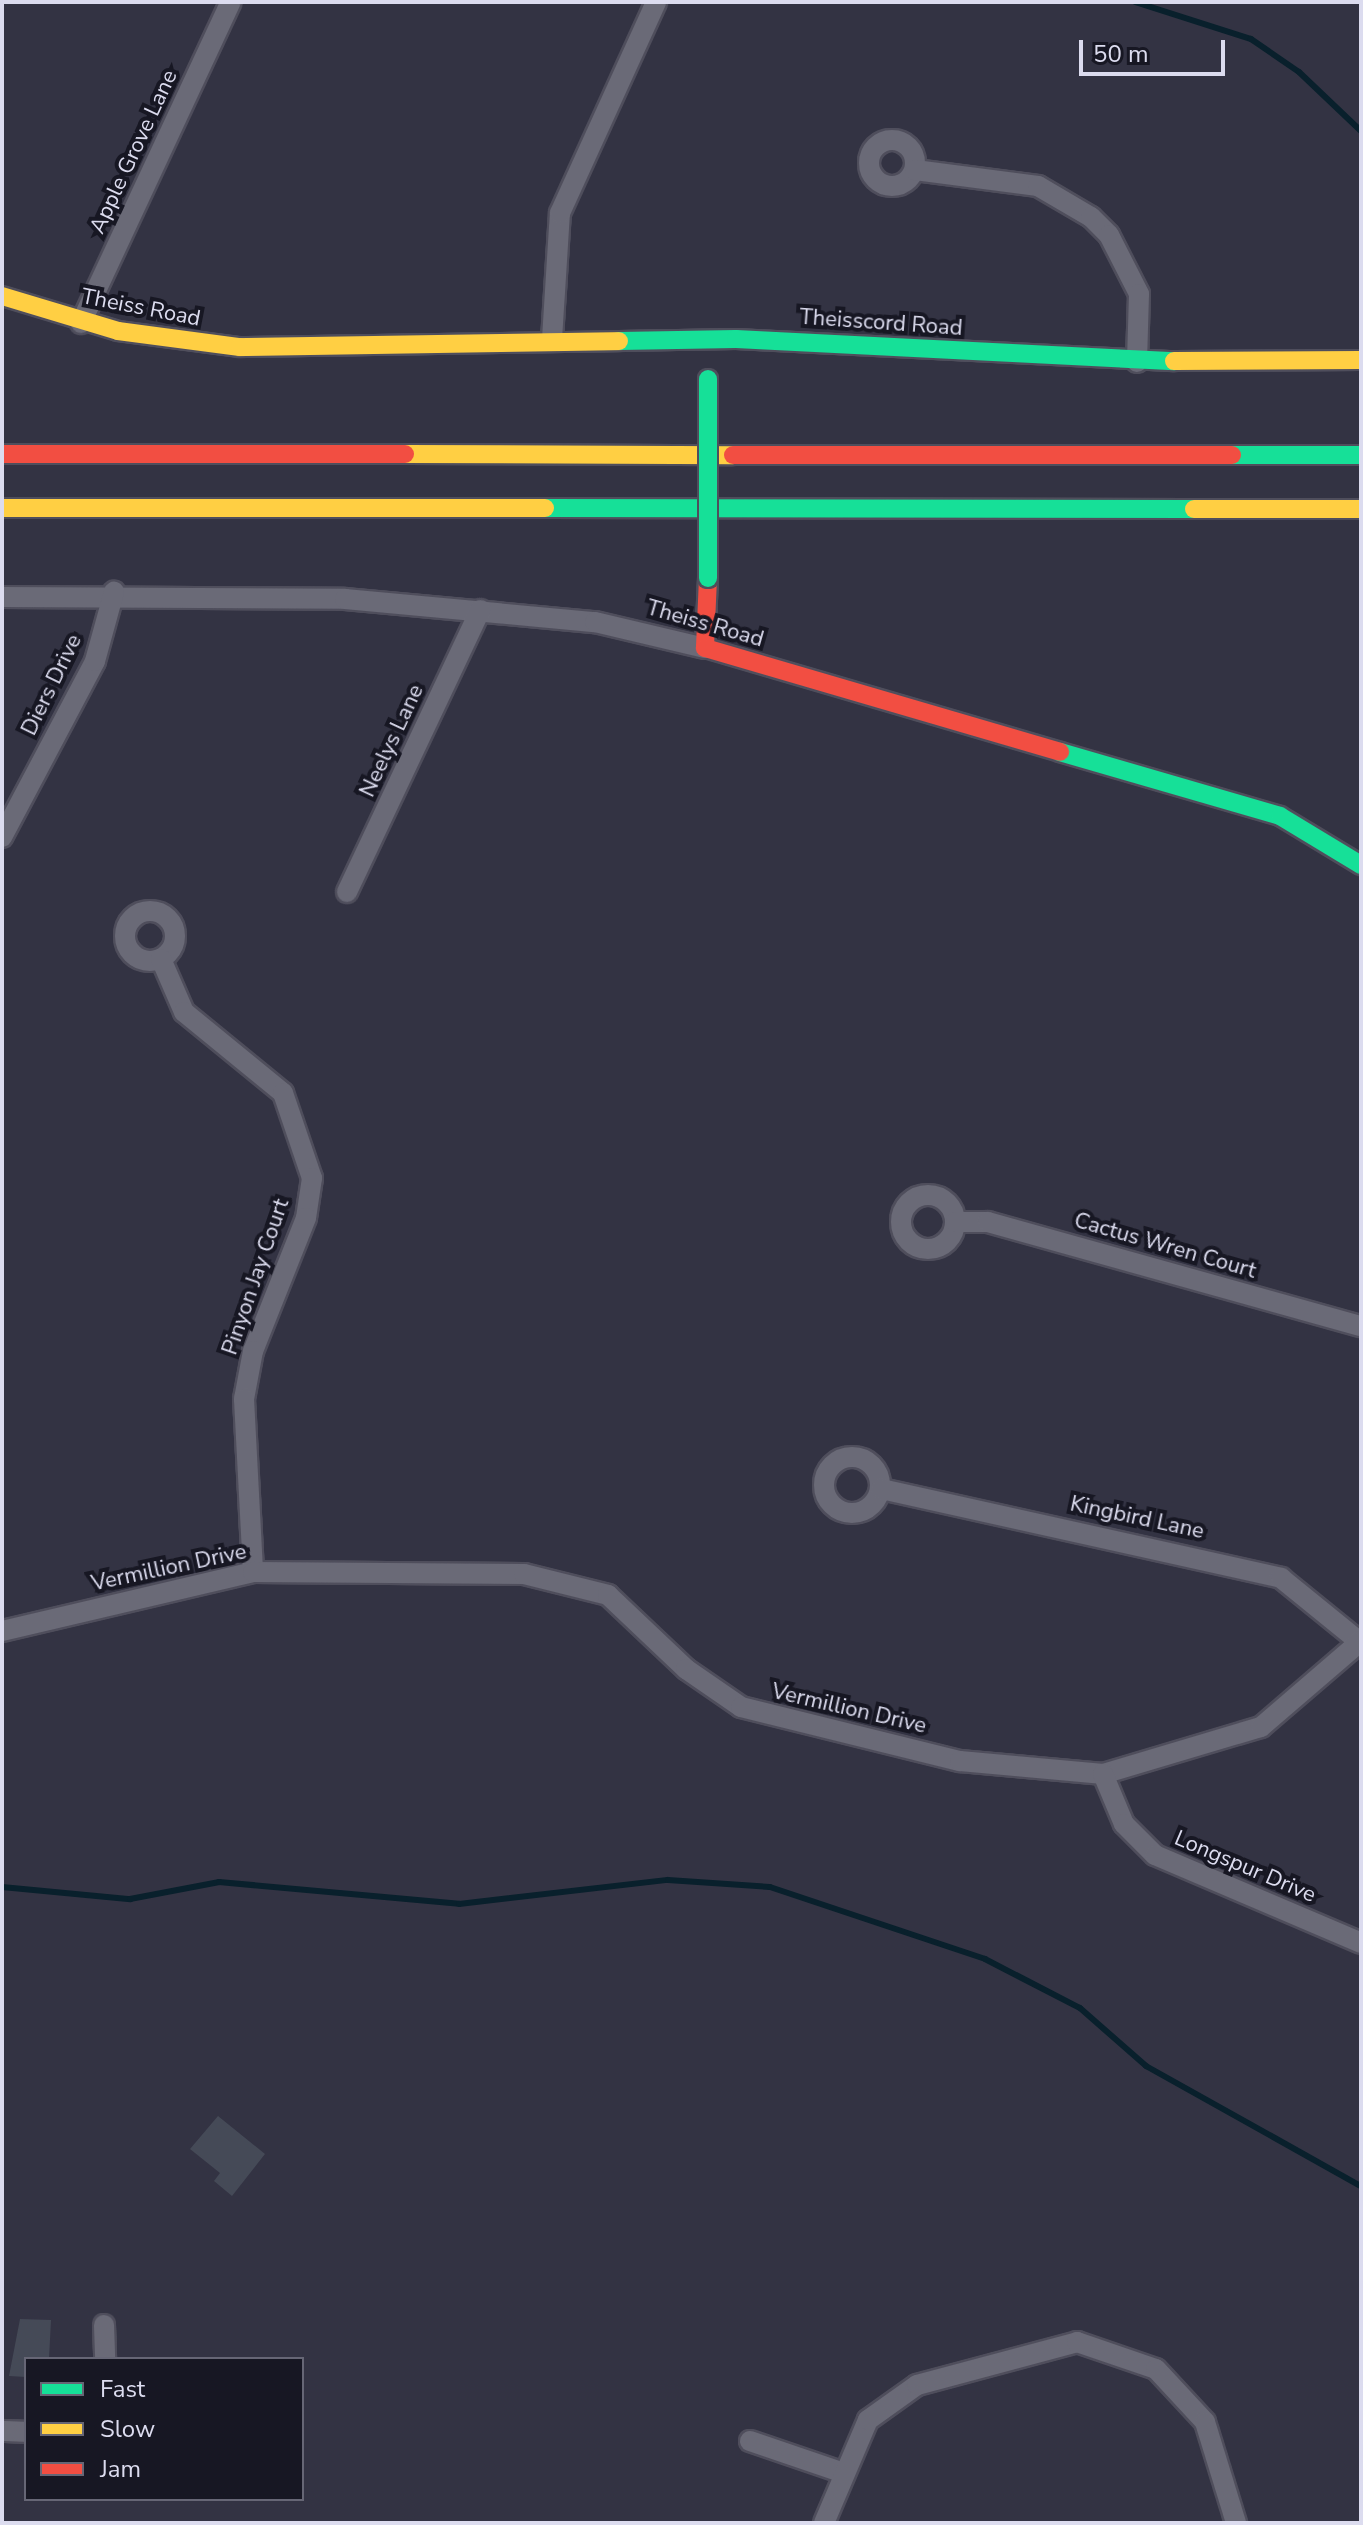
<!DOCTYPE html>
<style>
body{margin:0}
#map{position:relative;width:1363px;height:2525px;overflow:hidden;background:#333343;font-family:"Nunito Sans",sans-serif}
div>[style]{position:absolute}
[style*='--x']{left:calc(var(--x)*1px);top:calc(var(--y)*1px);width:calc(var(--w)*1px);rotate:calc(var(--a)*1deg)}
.stream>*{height:6px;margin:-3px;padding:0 3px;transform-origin:3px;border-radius:3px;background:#09202c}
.building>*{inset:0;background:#454a57}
.roads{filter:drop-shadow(2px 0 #4f4e5c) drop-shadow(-2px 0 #4f4e5c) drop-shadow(0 2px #4f4e5c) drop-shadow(0 -2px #4f4e5c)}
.street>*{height:20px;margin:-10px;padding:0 10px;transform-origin:10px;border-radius:10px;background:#6a6a77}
.street>.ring{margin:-10px;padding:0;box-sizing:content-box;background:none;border:20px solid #6a6a77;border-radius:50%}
.fast>*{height:18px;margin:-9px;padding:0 9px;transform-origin:9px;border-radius:9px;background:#16e098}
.slow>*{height:18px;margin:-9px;padding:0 9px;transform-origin:9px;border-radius:9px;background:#ffcf43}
.jam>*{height:18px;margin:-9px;padding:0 9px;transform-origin:9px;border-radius:9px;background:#f24e42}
.bridges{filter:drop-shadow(2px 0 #4f4e5c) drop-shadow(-2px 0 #4f4e5c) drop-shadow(0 2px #4f4e5c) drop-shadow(0 -2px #4f4e5c)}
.fast-bridge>*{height:18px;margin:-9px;padding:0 9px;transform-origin:9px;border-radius:9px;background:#16e098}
span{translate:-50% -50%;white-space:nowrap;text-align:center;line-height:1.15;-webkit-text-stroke:8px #171723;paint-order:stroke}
.street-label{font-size:22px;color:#dcdcef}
.frame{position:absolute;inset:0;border:4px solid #dcdcef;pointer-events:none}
.legend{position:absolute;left:24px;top:2357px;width:280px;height:144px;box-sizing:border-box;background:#171723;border:2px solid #666675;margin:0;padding:10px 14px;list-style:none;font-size:24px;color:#dcdcef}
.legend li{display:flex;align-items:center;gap:16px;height:40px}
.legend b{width:40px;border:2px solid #666675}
.scale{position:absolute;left:1079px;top:40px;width:146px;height:36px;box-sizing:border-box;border:4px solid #dcdcef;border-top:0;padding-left:10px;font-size:24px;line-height:28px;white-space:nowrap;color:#dcdcef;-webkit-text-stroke:6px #171723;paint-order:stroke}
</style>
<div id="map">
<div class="stream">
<i style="--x:1135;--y:2;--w:122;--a:17.7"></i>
<i style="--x:1251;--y:39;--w:58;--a:34.5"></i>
<i style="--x:1299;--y:72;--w:86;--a:43.6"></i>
<i style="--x:2;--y:1887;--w:129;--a:5.4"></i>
<i style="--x:130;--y:1899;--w:91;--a:-10.8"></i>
<i style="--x:219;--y:1882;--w:241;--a:5.2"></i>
<i style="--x:459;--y:1904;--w:210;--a:-6.6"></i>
<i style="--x:668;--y:1880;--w:102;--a:3.9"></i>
<i style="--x:770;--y:1887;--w:227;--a:18.5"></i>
<i style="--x:985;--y:1959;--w:107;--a:27.3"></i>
<i style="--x:1080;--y:2008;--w:88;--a:41.3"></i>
<i style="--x:1146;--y:2066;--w:246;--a:29.2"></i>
</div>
<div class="building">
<i style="clip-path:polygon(218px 2116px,265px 2154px,232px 2196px,214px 2181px,220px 2173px,190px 2149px)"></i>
<i style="clip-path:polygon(20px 2319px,51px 2320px,49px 2359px,26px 2359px,26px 2377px,9px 2376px)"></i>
</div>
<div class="roads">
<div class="street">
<i class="ring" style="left:869px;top:140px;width:26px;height:26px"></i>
<i style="--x:915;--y:170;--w:124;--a:7.4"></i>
<i style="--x:1038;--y:186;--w:61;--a:30.3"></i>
<i style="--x:1091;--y:217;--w:25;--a:45"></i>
<i style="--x:1109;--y:235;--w:66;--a:63"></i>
<i style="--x:1139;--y:294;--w:68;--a:91.7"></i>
<i style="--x:81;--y:323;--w:354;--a:-65"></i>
<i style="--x:552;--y:339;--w:126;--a:-86.4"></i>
<i style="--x:560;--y:213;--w:232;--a:-65.5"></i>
<i style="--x:2;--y:597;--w:343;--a:0.3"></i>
<i style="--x:345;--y:599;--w:251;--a:5.3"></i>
<i style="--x:595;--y:622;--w:113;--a:13.3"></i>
<i style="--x:2;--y:837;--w:199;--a:-62.1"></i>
<i style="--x:95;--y:661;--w:72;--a:-74.6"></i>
<i style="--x:347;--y:892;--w:312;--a:-64.7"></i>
<i class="ring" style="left:125px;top:911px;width:30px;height:30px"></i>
<i style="--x:161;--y:959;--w:58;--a:66.5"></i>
<i style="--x:184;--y:1012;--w:128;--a:39.3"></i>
<i style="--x:283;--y:1093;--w:90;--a:71.2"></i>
<i style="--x:312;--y:1178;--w:40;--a:98.5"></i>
<i style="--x:306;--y:1218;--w:143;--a:111.7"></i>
<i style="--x:253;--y:1351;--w:49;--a:100.6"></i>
<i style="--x:244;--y:1399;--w:173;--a:87"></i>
<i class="ring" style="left:901px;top:1195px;width:34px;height:34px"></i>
<i style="--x:956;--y:1222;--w:32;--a:0"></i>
<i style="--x:988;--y:1222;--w:387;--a:15.6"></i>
<i class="ring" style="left:824px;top:1457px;width:36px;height:36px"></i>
<i style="--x:881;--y:1489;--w:410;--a:12.5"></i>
<i style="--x:1281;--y:1578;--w:103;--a:39.1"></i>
<i style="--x:2;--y:1631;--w:258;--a:-13.2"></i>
<i style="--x:253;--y:1572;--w:271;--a:0.4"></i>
<i style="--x:524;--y:1574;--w:87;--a:14"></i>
<i style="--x:608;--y:1595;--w:108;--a:43.5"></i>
<i style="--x:686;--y:1669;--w:67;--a:34.6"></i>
<i style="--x:741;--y:1707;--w:226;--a:13.9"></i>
<i style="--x:960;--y:1761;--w:144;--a:5.2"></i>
<i style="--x:1103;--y:1774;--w:165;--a:-16.6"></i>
<i style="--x:1261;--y:1727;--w:132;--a:-40.7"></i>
<i style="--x:1103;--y:1774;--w:54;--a:67.2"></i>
<i style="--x:1124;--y:1824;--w:44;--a:45"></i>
<i style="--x:1155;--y:1855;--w:224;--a:23.1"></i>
<i style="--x:104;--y:2325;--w:34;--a:88"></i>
<i style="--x:2;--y:2431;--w:24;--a:2"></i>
<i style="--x:750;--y:2441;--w:96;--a:18.8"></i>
<i style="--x:824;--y:2523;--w:112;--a:-66.9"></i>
<i style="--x:868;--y:2420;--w:60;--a:-35.5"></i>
<i style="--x:917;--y:2385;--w:166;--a:-15"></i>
<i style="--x:1077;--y:2342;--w:83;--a:18.9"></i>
<i style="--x:1156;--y:2369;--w:72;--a:47.2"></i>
<i style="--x:1205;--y:2422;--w:106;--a:72.9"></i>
</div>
<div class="fast">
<i style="--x:619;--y:341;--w:117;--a:-1"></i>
<i style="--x:736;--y:339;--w:439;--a:2.9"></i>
<i style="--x:1232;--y:455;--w:129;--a:0"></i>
<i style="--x:545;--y:508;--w:649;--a:0.09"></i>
<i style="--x:1060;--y:752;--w:229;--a:16.2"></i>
<i style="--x:1280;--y:816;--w:95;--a:31.2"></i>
</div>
<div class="slow">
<i style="--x:2;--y:296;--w:121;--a:16.8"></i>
<i style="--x:118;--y:331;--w:123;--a:7.5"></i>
<i style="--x:240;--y:347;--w:379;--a:-0.9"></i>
<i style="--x:1174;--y:361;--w:187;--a:-0.3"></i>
<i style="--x:405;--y:454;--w:328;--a:0.2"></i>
<i style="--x:2;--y:508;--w:543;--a:0"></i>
<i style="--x:1194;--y:509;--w:167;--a:0"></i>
</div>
<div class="jam">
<i style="--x:2;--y:454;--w:403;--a:0"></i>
<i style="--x:733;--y:455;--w:499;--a:0"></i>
<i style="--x:708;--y:578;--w:70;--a:92.5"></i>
<i style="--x:705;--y:648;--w:370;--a:16.3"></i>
</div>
</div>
<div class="bridges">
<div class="fast-bridge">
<i style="--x:708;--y:379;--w:199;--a:90"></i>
</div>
</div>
<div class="street-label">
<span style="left:134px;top:152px;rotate:-65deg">Apple Grove Lane</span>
<span style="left:141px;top:308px;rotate:11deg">Theiss Road</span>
<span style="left:881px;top:323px;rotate:4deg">Theisscord Road</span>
<span style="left:705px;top:624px;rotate:16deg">Theiss Road</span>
<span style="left:52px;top:685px;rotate:-64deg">Diers Drive</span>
<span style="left:392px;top:741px;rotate:-65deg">Neelys Lane</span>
<span style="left:1165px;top:1246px;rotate:16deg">Cactus Wren Court</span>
<span style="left:256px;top:1277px;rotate:-71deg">Pinyon Jay Court</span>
<span style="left:1137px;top:1518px;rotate:12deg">Kingbird Lane</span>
<span style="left:169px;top:1568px;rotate:-12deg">Vermillion Drive</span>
<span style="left:849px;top:1709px;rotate:13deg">Vermillion Drive</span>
<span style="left:1245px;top:1867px;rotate:23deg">Longspur Drive</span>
</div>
<div class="frame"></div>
<ul class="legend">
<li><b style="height:10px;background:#16e098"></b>Fast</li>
<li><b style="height:10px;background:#ffcf43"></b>Slow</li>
<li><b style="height:10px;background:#f24e42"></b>Jam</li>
</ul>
<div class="scale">50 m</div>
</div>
